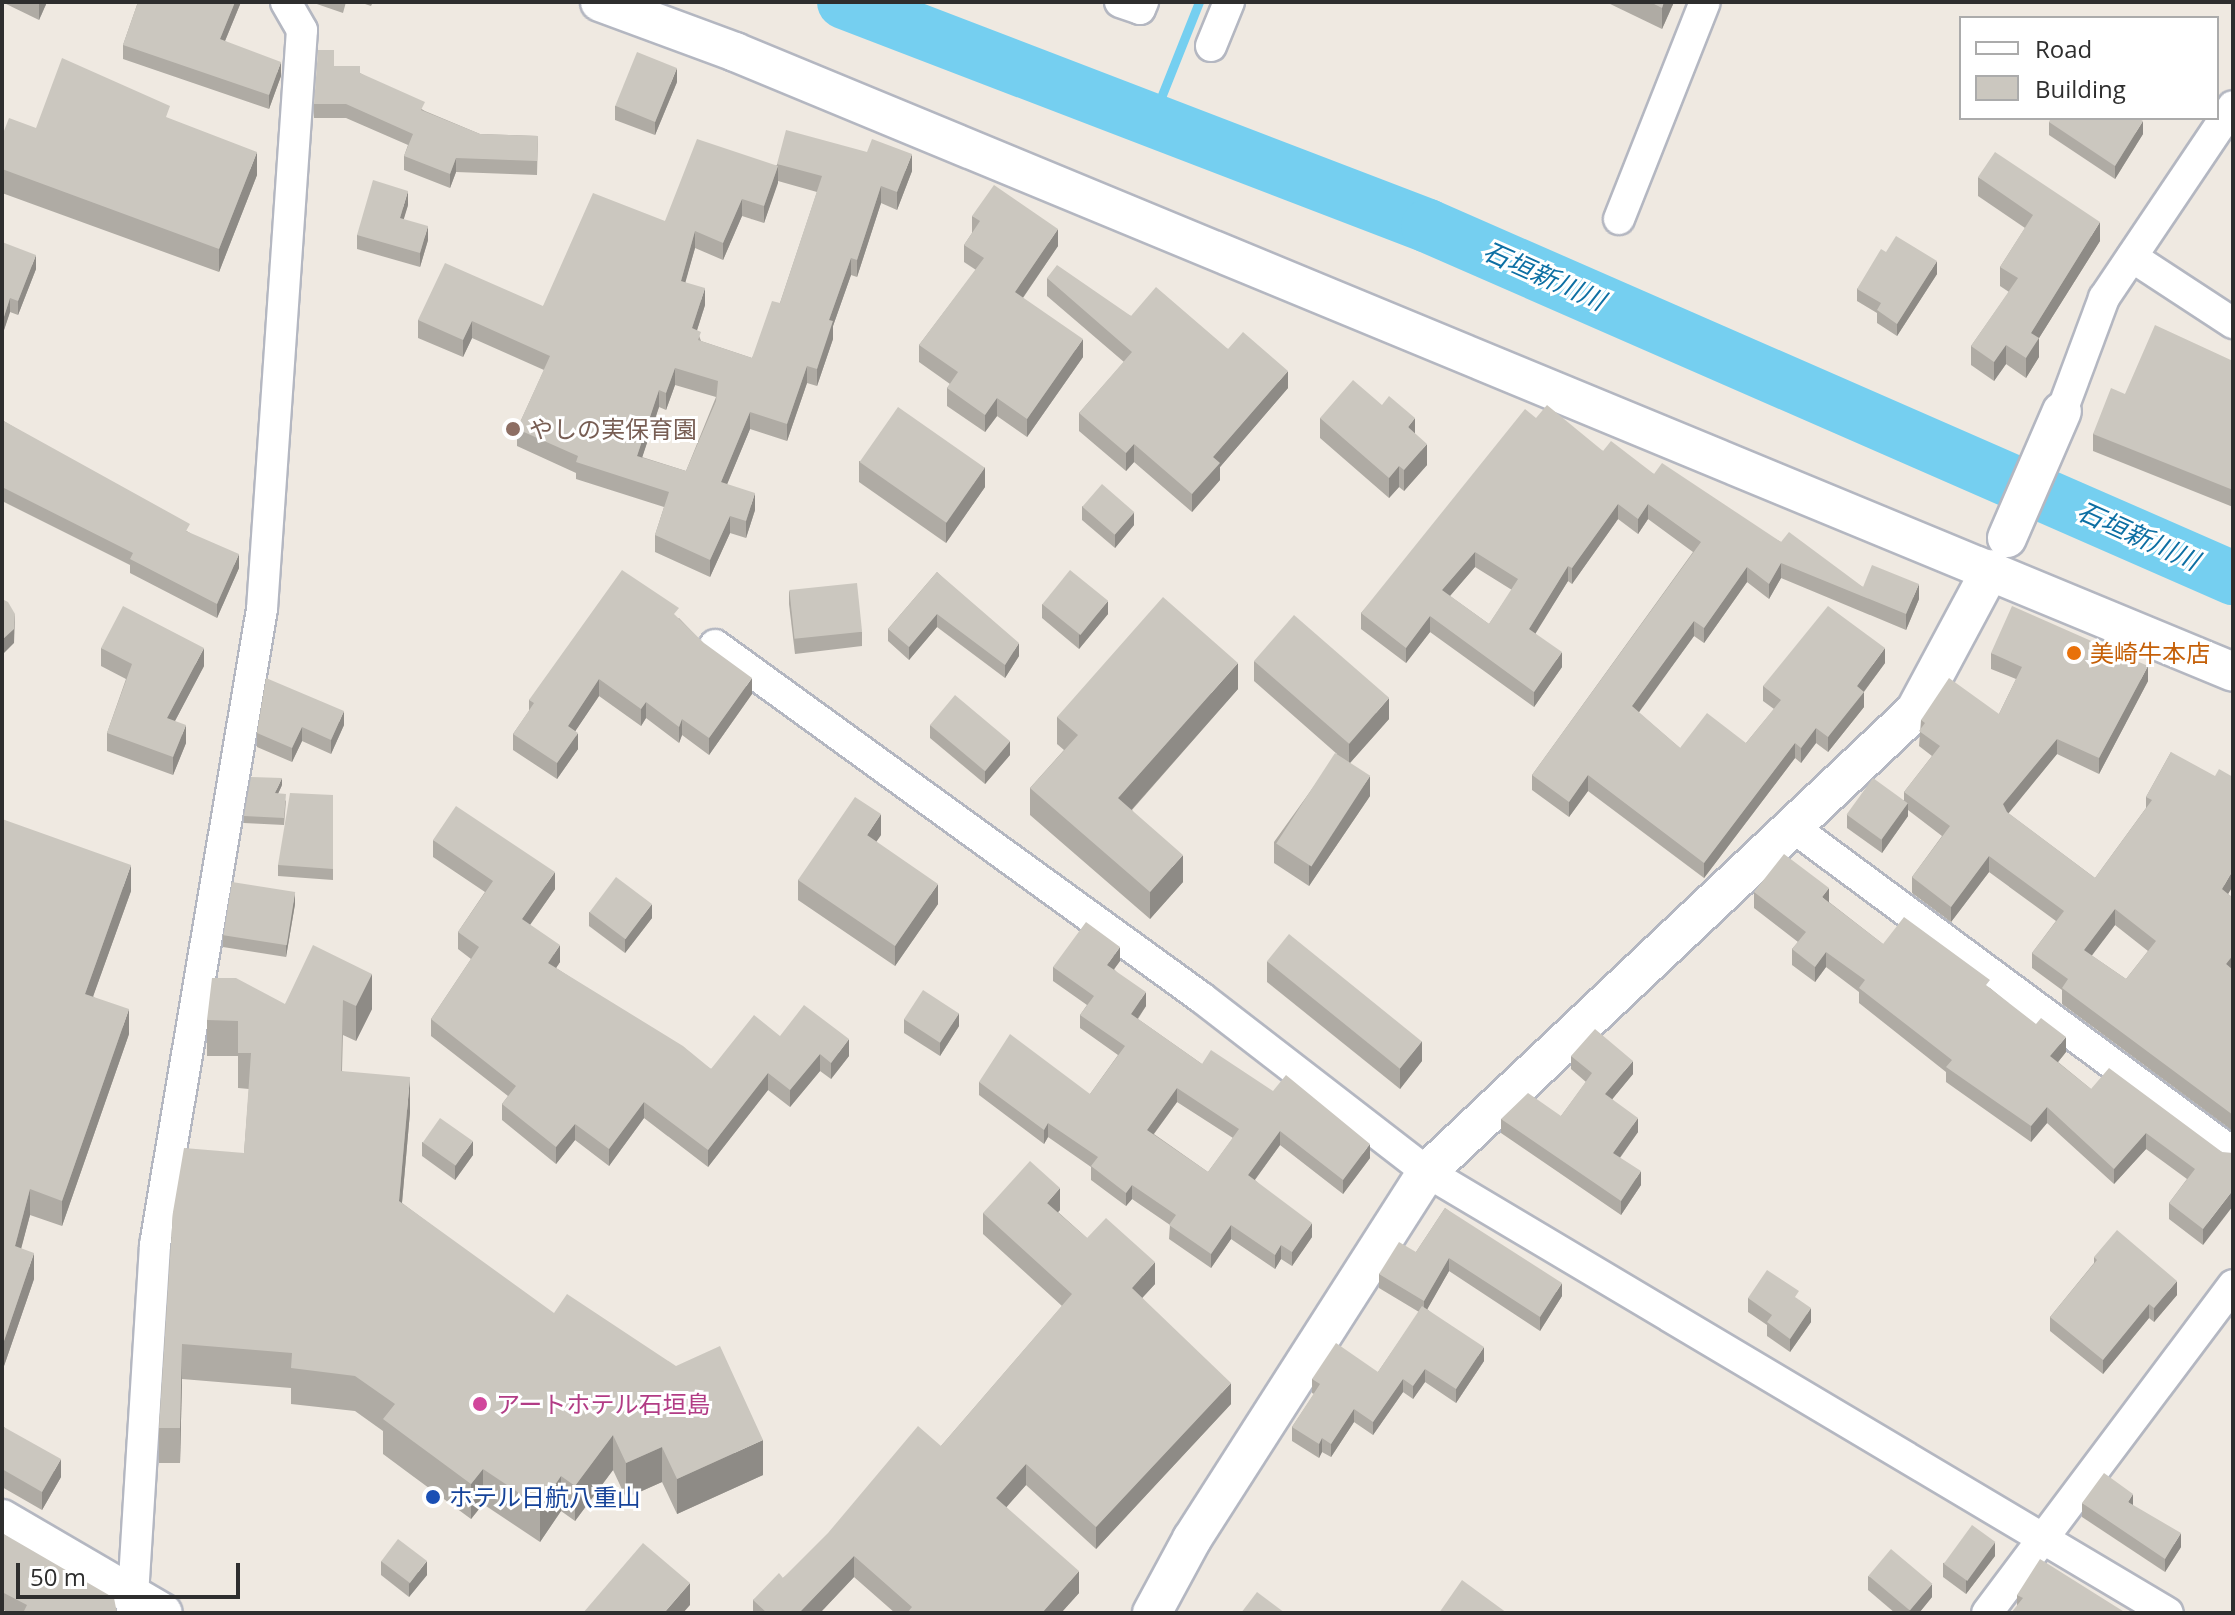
<!DOCTYPE html>
<meta charset="utf-8">
<style>
body{margin:0}
#map{position:relative;width:2235px;height:1615px;overflow:hidden;background:#efe9e1;font-family:"Open Sans","Noto Sans JP",sans-serif}
div>[style]{position:absolute}
[style*='--x']{left:calc(var(--x)*1px);top:calc(var(--y)*1px);width:calc(var(--w)*1px);rotate:calc(var(--a)*1deg)}
.stream>*{height:9px;margin:-4.5px;padding:0 4.5px;transform-origin:4.5px;border-radius:4.5px;background:#75cff0}
.river>*{height:54px;margin:-27px;padding:0 27px;transform-origin:27px;border-radius:27px;background:#75cff0}
.roads{filter:drop-shadow(2px 0 #b4b7c1) drop-shadow(-2px 0 #b4b7c1) drop-shadow(0 2px #b4b7c1) drop-shadow(0 -2px #b4b7c1)}
.minor>*{height:30px;margin:-15px;padding:0 15px;transform-origin:15px;border-radius:15px;background:#fff}
.tertiary>*{height:38px;margin:-19px;padding:0 19px;transform-origin:19px;border-radius:19px;background:#fff}
.wall>*{inset:0;background:#afaba4}
.shaded-wall>*{inset:0;background:#8e8b86}
.building>*{inset:0;background:#cbc7bf;transform-origin:0 0}
.dots>*{width:22px;height:22px;translate:-50% -50%;box-sizing:border-box;border:4px solid #fff;border-radius:50%}
span{translate:-50% -50%;white-space:nowrap;text-align:center;line-height:1.15;-webkit-text-stroke:6px #fff;paint-order:stroke}
.education-label{font-size:24px;color:#785e54}
.left{translate:0 -50%;text-align:left}
.food-label{font-size:24px;color:#c56008}
.hotel-label{font-size:24px;color:#b23c85}
.transit-label{font-size:24px;color:#164399}
.water-label{font-size:26px;color:#0d6fa3;font-style:italic}
.frame{position:absolute;inset:0;border:4px solid #2e2e2e;pointer-events:none}
.legend{position:absolute;left:1959px;top:16px;width:260px;height:104px;box-sizing:border-box;background:#fff;border:2px solid #ababab;margin:0;padding:10px 14px;list-style:none;font-size:24px;color:#2e2e2e}
.legend li{display:flex;align-items:center;gap:16px;height:40px}
.legend b{width:40px;border:2px solid #ababab}
.scale{position:absolute;left:16px;top:1563px;width:224px;height:36px;box-sizing:border-box;border:4px solid #2e2e2e;border-top:0;padding-left:10px;font-size:24px;line-height:28px;white-space:nowrap;color:#2e2e2e;-webkit-text-stroke:6px #fff;paint-order:stroke}
</style>
<div id="map">
<div class="stream">
<i style="--x:1152;--y:120;--w:127;--a:-68.3"></i>
</div>
<div class="river">
<i style="--x:844;--y:2;--w:625;--a:20.98"></i>
<i style="--x:1428;--y:226;--w:879;--a:23.62"></i>
</div>
<div class="roads">
<div class="minor">
<i style="--x:1120;--y:2;--w:21;--a:19"></i>
<i style="--x:1140;--y:9;--w:8;--a:-67"></i>
<i style="--x:1211;--y:46;--w:48;--a:-67.8"></i>
<i style="--x:1619;--y:219;--w:233;--a:-68.4"></i>
<i style="--x:2132;--y:257;--w:121;--a:33.2"></i>
<i style="--x:2062;--y:411;--w:121;--a:-69.6"></i>
<i style="--x:2104;--y:298;--w:231;--a:-56.1"></i>
<i style="--x:715;--y:645;--w:601;--a:35.94"></i>
<i style="--x:1202;--y:998;--w:284;--a:37.7"></i>
<i style="--x:1427;--y:1172;--w:862;--a:30.76"></i>
<i style="--x:1794;--y:828;--w:546;--a:36.51"></i>
<i style="--x:132;--y:1611;--w:367;--a:-86.4"></i>
<i style="--x:155;--y:1245;--w:645;--a:-80.45"></i>
<i style="--x:262;--y:609;--w:580;--a:-86.05"></i>
<i style="--x:302;--y:30;--w:32;--a:-120"></i>
<i style="--x:1987;--y:1613;--w:410;--a:-53.1"></i>
</div>
<div class="tertiary">
<i style="--x:600;--y:2;--w:144;--a:20.3"></i>
<i style="--x:735;--y:52;--w:1621;--a:22.48"></i>
<i style="--x:2007;--y:538;--w:138;--a:-66.6"></i>
<i style="--x:2;--y:1519;--w:186;--a:30.3"></i>
<i style="--x:1152;--y:1613;--w:84;--a:-61.6"></i>
<i style="--x:1192;--y:1539;--w:436;--a:-57.4"></i>
<i style="--x:1427;--y:1172;--w:671;--a:-43.37"></i>
<i style="--x:1915;--y:711;--w:161;--a:-61.8"></i>
</div>
</div>
<div class="wall">
<i style="clip-path:polygon(2px 2px,47px 2px,39px 20px)"></i>
<i style="clip-path:polygon(138px 2px,241px 2px,225px 41px,281px 76px,269px 109px,123px 59px,123px 45px)"></i>
<i style="clip-path:polygon(311px 2px,346px 2px,343px 13px)"></i>
<i style="clip-path:polygon(359px 2px,373px 2px,371px 6px)"></i>
<i style="clip-path:polygon(1606px 2px,1674px 2px,1662px 29px)"></i>
<i style="clip-path:polygon(334px 66px,360px 73px,425px 111px,480px 134px,538px 136px,537px 175px,456px 172px,450px 188px,404px 170px,404px 156px,408px 145px,346px 118px,314px 118px,314px 104px)"></i>
<i style="clip-path:polygon(677px 82px,655px 135px,615px 120px,615px 106px)"></i>
<i style="clip-path:polygon(170px 119px,257px 175px,219px 272px,2px 193px,2px 136px,36px 128px)"></i>
<i style="clip-path:polygon(2049px 122px,2143px 134px,2115px 179px,2049px 135px)"></i>
<i style="clip-path:polygon(evenodd,777px 164px,912px 171px,897px 210px,881px 203px,857px 277px,851px 275px,833px 326px,833px 339px,817px 386px,807px 383px,787px 441px,750px 429px,727px 484px,755px 510px,746px 538px,730px 533px,710px 577px,655px 552px,655px 535px,664px 507px,576px 479px,576px 473px,517px 446px,517px 429px,544px 370px,472px 338px,463px 357px,418px 338px,418px 320px,543px 306px,665px 221px,777px 165px,777px 164px,778px 181px,817px 192px,780px 303px,752px 358px,701px 341px,697px 330px,705px 305px,685px 282px,695px 248px,723px 260px,742px 216px,764px 223px,778px 181px,777px 164px,675px 385px,716px 397px,686px 471px,642px 457px,659px 407px,666px 410px,675px 385px)"></i>
<i style="clip-path:polygon(1978px 177px,2100px 241px,2039px 338px,2039px 357px,2026px 378px,2006px 364px,1994px 381px,1971px 365px,1971px 346px,2009px 292px,2000px 286px,2000px 267px,2025px 228px,1978px 196px)"></i>
<i style="clip-path:polygon(408px 205px,403px 220px,428px 240px,420px 267px,357px 249px,357px 235px)"></i>
<i style="clip-path:polygon(972px 216px,1058px 246px,1023px 298px,1083px 357px,1027px 437px,997px 416px,985px 432px,947px 406px,947px 388px,950px 384px,919px 362px,919px 345px,976px 270px,964px 262px,964px 245px,972px 233px)"></i>
<i style="clip-path:polygon(2px 242px,36px 269px,18px 315px,10px 312px,2px 336px)"></i>
<i style="clip-path:polygon(1886px 252px,1937px 274px,1897px 336px,1877px 323px,1877px 313px,1857px 301px,1857px 289px)"></i>
<i style="clip-path:polygon(1047px 278px,1131px 316px,1228px 349px,1288px 388px,1220px 467px,1220px 480px,1192px 512px,1134px 462px,1126px 471px,1079px 431px,1079px 413px,1124px 362px,1047px 296px)"></i>
<i style="clip-path:polygon(2233px 361px,2233px 507px,2093px 451px,2093px 434px,2125px 394px)"></i>
<i style="clip-path:polygon(1320px 418px,1415px 434px,1427px 465px,1404px 491px,1399px 487px,1389px 498px,1320px 438px)"></i>
<i style="clip-path:polygon(evenodd,1536px 418px,1603px 451px,1654px 474px,1781px 542px,1863px 587px,1919px 599px,1906px 630px,1781px 578px,1769px 599px,1747px 582px,1704px 643px,1694px 636px,1638px 712px,1680px 748px,1746px 743px,1774px 709px,1763px 701px,1763px 686px,1885px 663px,1864px 692px,1864px 707px,1828px 752px,1816px 743px,1801px 763px,1795px 758px,1704px 878px,1588px 791px,1569px 817px,1532px 790px,1532px 775px,1693px 552px,1648px 519px,1638px 534px,1618px 519px,1572px 584px,1568px 581px,1535px 633px,1562px 667px,1534px 707px,1430px 632px,1406px 663px,1361px 629px,1361px 613px,1536px 418px,1475px 567px,1512px 590px,1489px 624px,1450px 596px,1475px 567px)"></i>
<i style="clip-path:polygon(2px 420px,190px 533px,239px 568px,217px 618px,130px 573px,130px 565px,2px 501px)"></i>
<i style="clip-path:polygon(859px 461px,985px 487px,946px 543px,859px 482px)"></i>
<i style="clip-path:polygon(1082px 506px,1134px 525px,1115px 548px,1082px 520px)"></i>
<i style="clip-path:polygon(937px 572px,1019px 656px,1005px 678px,937px 627px,909px 660px,888px 641px,888px 629px)"></i>
<i style="clip-path:polygon(789px 591px,862px 632px,862px 646px,795px 654px,789px 604px)"></i>
<i style="clip-path:polygon(1042px 604px,1108px 614px,1079px 649px,1042px 618px)"></i>
<i style="clip-path:polygon(679px 618px,752px 694px,709px 755px,682px 735px,679px 743px,646px 718px,641px 726px,599px 696px,575px 731px,578px 749px,557px 779px,513px 750px,513px 734px,529px 711px,529px 700px)"></i>
<i style="clip-path:polygon(101px 648px,204px 666px,175px 721px,186px 743px,173px 775px,107px 751px,107px 733px,126px 679px,101px 666px)"></i>
<i style="clip-path:polygon(evenodd,1991px 653px,2148px 681px,2099px 774px,2057px 754px,2008px 813px,2095px 878px,2146px 808px,2146px 797px,2171px 752px,2228px 894px,2233px 898px,2233px 1131px,2062px 1004px,2062px 990px,2032px 968px,2032px 953px,2056px 921px,1989px 872px,1951px 922px,1912px 893px,1912px 877px,1942px 836px,1908px 810px,1908px 816px,1882px 853px,1847px 828px,1847px 815px,1904px 800px,1904px 792px,1932px 756px,1919px 746px,1921px 720px,1999px 714px,2016px 679px,1991px 669px,1991px 653px,2115px 925px,2148px 951px,2126px 979px,2091px 955px,2115px 925px)"></i>
<i style="clip-path:polygon(1254px 661px,1389px 719px,1350px 763px,1370px 796px,1309px 886px,1274px 863px,1274px 842px,1337px 754px,1254px 681px)"></i>
<i style="clip-path:polygon(266px 678px,344px 725px,331px 754px,302px 741px,292px 762px,257px 747px,257px 733px)"></i>
<i style="clip-path:polygon(1238px 689px,1132px 810px,1183px 882px,1150px 919px,1030px 815px,1030px 788px,1064px 750px,1057px 744px,1057px 717px)"></i>
<i style="clip-path:polygon(930px 725px,1010px 755px,985px 784px,930px 738px)"></i>
<i style="clip-path:polygon(282px 785px,278px 794px,286px 801px,284px 825px,244px 823px,244px 816px)"></i>
<i style="clip-path:polygon(333px 795px,333px 880px,278px 876px,278px 865px)"></i>
<i style="clip-path:polygon(2px 819px,131px 891px,93px 996px,129px 1034px,62px 1226px,30px 1215px,21px 1248px,34px 1279px,4px 1366px,2px 1366px)"></i>
<i style="clip-path:polygon(881px 835px,876px 842px,938px 904px,895px 966px,798px 900px,798px 880px)"></i>
<i style="clip-path:polygon(433px 840px,555px 889px,530px 925px,560px 962px,556px 968px,711px 1069px,780px 1036px,849px 1056px,831px 1079px,820px 1071px,790px 1107px,768px 1090px,708px 1167px,644px 1118px,609px 1166px,575px 1140px,556px 1164px,502px 1120px,502px 1104px,508px 1096px,431px 1036px,431px 1019px,471px 959px,458px 949px,458px 932px,485px 892px,433px 857px)"></i>
<i style="clip-path:polygon(1754px 892px,1829px 902px,1883px 944px,1990px 988px,2066px 1052px,2058px 1062px,2091px 1089px,2222px 1152px,2203px 1245px,2169px 1219px,2169px 1203px,2187px 1179px,2146px 1149px,2114px 1184px,2047px 1123px,2031px 1142px,1946px 1082px,1946px 1072px,1859px 1003px,1859px 992px,1826px 967px,1815px 982px,1792px 965px,1792px 949px,1798px 942px,1754px 908px)"></i>
<i style="clip-path:polygon(295px 904px,286px 957px,223px 947px,223px 935px)"></i>
<i style="clip-path:polygon(589px 912px,652px 918px,625px 953px,589px 926px)"></i>
<i style="clip-path:polygon(evenodd,1120px 961px,1114px 969px,1146px 1006px,1138px 1019px,1202px 1064px,1370px 1158px,1343px 1194px,1280px 1145px,1255px 1180px,1312px 1237px,1292px 1266px,1281px 1259px,1275px 1269px,1231px 1239px,1211px 1268px,1169px 1239px,1170px 1225px,1132px 1199px,1126px 1206px,1091px 1180px,1091px 1167px,1048px 1137px,1044px 1144px,979px 1095px,979px 1082px,1090px 1094px,1118px 1055px,1080px 1028px,1080px 1015px,1087px 1005px,1053px 981px,1053px 967px,1120px 961px,1177px 1102px,1233px 1138px,1208px 1172px,1154px 1134px,1177px 1102px)"></i>
<i style="clip-path:polygon(1267px 961px,1422px 1061px,1400px 1089px,1267px 982px)"></i>
<i style="clip-path:polygon(372px 974px,372px 1009px,356px 1041px,343px 1035px,342px 1071px,410px 1112px,402px 1203px,763px 1475px,677px 1514px,662px 1482px,626px 1498px,613px 1470px,575px 1521px,561px 1511px,540px 1542px,483px 1504px,471px 1519px,383px 1454px,383px 1431px,355px 1411px,291px 1404px,291px 1388px,182px 1379px,180px 1463px,159px 1463px,159px 1428px,173px 1212px,244px 1153px,249px 1089px,238px 1088px,238px 1056px,207px 1056px,207px 1020px,285px 1004px)"></i>
<i style="clip-path:polygon(904px 1019px,959px 1026px,940px 1056px,904px 1033px)"></i>
<i style="clip-path:polygon(1571px 1056px,1633px 1074px,1612px 1099px,1638px 1132px,1620px 1158px,1641px 1185px,1621px 1215px,1501px 1133px,1501px 1119px,1561px 1116px,1586px 1082px,1571px 1069px)"></i>
<i style="clip-path:polygon(422px 1142px,473px 1155px,455px 1180px,422px 1156px)"></i>
<i style="clip-path:polygon(1445px 1208px,1562px 1296px,1540px 1331px,1449px 1271px,1427px 1309px,1484px 1361px,1456px 1403px,1425px 1382px,1413px 1399px,1403px 1392px,1373px 1435px,1354px 1422px,1331px 1457px,1322px 1452px,1319px 1458px,1292px 1441px,1292px 1427px,1314px 1394px,1312px 1393px,1312px 1379px,1378px 1372px,1419px 1312px,1379px 1288px,1379px 1274px,1416px 1252px)"></i>
<i style="clip-path:polygon(1060px 1210px,1058px 1212px,1087px 1238px,1155px 1284px,1142px 1298px,1231px 1404px,1096px 1549px,1026px 1485px,1006px 1507px,1079px 1593px,1061px 1613px,895px 1613px,854px 1577px,820px 1613px,753px 1613px,753px 1600px,783px 1578px,941px 1446px,1062px 1306px,983px 1234px,983px 1213px)"></i>
<i style="clip-path:polygon(2094px 1257px,2177px 1295px,2154px 1322px,2149px 1318px,2103px 1374px,2050px 1331px,2050px 1317px,2094px 1263px)"></i>
<i style="clip-path:polygon(1748px 1298px,1799px 1300px,1811px 1322px,1790px 1352px,1767px 1336px,1767px 1325px,1748px 1312px)"></i>
<i style="clip-path:polygon(2px 1406px,4px 1427px,61px 1477px,42px 1510px,2px 1487px)"></i>
<i style="clip-path:polygon(2082px 1503px,2181px 1547px,2165px 1572px,2082px 1517px)"></i>
<i style="clip-path:polygon(2px 1533px,117px 1613px,9px 1613px,2px 1609px)"></i>
<i style="clip-path:polygon(1995px 1556px,1966px 1594px,1943px 1577px,1943px 1563px)"></i>
<i style="clip-path:polygon(381px 1561px,427px 1575px,409px 1597px,381px 1575px)"></i>
<i style="clip-path:polygon(1868px 1576px,1932px 1597px,1919px 1613px,1895px 1613px,1868px 1590px)"></i>
<i style="clip-path:polygon(2017px 1595px,2126px 1613px,2017px 1606px)"></i>
</div>
<div class="shaded-wall">
<i style="clip-path:polygon(40px 2px,47px 2px,39px 20px,39px 3px)"></i>
<i style="clip-path:polygon(235px 2px,241px 2px,220px 53px,220px 39px)"></i>
<i style="clip-path:polygon(1664px 2px,1674px 2px,1662px 29px,1662px 8px)"></i>
<i style="clip-path:polygon(281px 62px,281px 76px,269px 109px,269px 95px)"></i>
<i style="clip-path:polygon(677px 68px,677px 82px,655px 135px,655px 122px)"></i>
<i style="clip-path:polygon(2143px 121px,2143px 134px,2115px 179px,2115px 166px)"></i>
<i style="clip-path:polygon(257px 152px,257px 175px,219px 272px,219px 249px)"></i>
<i style="clip-path:polygon(912px 154px,912px 171px,897px 210px,897px 192px)"></i>
<i style="clip-path:polygon(456px 158px,456px 172px,450px 188px,450px 174px)"></i>
<i style="clip-path:polygon(778px 166px,778px 183px,764px 223px,764px 206px)"></i>
<i style="clip-path:polygon(881px 186px,881px 203px,857px 277px,857px 260px)"></i>
<i style="clip-path:polygon(408px 191px,408px 205px,400px 232px,400px 218px)"></i>
<i style="clip-path:polygon(742px 199px,742px 216px,723px 260px,723px 243px)"></i>
<i style="clip-path:polygon(2100px 222px,2100px 241px,2039px 338px,2039px 357px,2026px 378px,2026px 358px,2031px 333px)"></i>
<i style="clip-path:polygon(428px 226px,428px 240px,420px 267px,420px 253px)"></i>
<i style="clip-path:polygon(1058px 229px,1058px 246px,1015px 309px,1015px 292px)"></i>
<i style="clip-path:polygon(695px 231px,695px 248px,681px 298px,681px 281px)"></i>
<i style="clip-path:polygon(36px 255px,36px 269px,18px 315px,18px 301px)"></i>
<i style="clip-path:polygon(851px 258px,851px 275px,833px 326px,833px 339px,817px 386px,817px 369px,829px 320px)"></i>
<i style="clip-path:polygon(1937px 261px,1937px 274px,1897px 336px,1897px 324px)"></i>
<i style="clip-path:polygon(705px 288px,705px 305px,692px 346px,692px 328px)"></i>
<i style="clip-path:polygon(10px 298px,10px 312px,2px 336px,2px 323px)"></i>
<i style="clip-path:polygon(472px 321px,472px 338px,463px 357px,463px 340px)"></i>
<i style="clip-path:polygon(1083px 339px,1083px 357px,1027px 437px,1027px 419px)"></i>
<i style="clip-path:polygon(2006px 345px,2006px 364px,1994px 381px,1994px 362px)"></i>
<i style="clip-path:polygon(807px 366px,807px 383px,787px 441px,787px 424px)"></i>
<i style="clip-path:polygon(675px 368px,675px 385px,666px 410px,666px 393px)"></i>
<i style="clip-path:polygon(1288px 371px,1288px 388px,1220px 467px,1220px 480px,1192px 512px,1192px 494px,1213px 457px)"></i>
<i style="clip-path:polygon(659px 390px,659px 407px,637px 473px,637px 456px)"></i>
<i style="clip-path:polygon(997px 398px,997px 416px,985px 432px,985px 415px)"></i>
<i style="clip-path:polygon(750px 412px,750px 429px,721px 499px,721px 482px)"></i>
<i style="clip-path:polygon(1415px 418px,1415px 439px,1408px 427px)"></i>
<i style="clip-path:polygon(1134px 444px,1134px 462px,1126px 471px,1126px 453px)"></i>
<i style="clip-path:polygon(1427px 444px,1427px 465px,1404px 491px,1404px 470px)"></i>
<i style="clip-path:polygon(1399px 466px,1399px 487px,1389px 498px,1389px 478px)"></i>
<i style="clip-path:polygon(985px 467px,985px 487px,946px 543px,946px 522px)"></i>
<i style="clip-path:polygon(755px 493px,755px 510px,746px 538px,746px 521px)"></i>
<i style="clip-path:polygon(1618px 504px,1618px 519px,1572px 584px,1572px 568px)"></i>
<i style="clip-path:polygon(1648px 504px,1648px 519px,1638px 534px,1638px 519px)"></i>
<i style="clip-path:polygon(1134px 512px,1134px 525px,1115px 548px,1115px 534px)"></i>
<i style="clip-path:polygon(730px 516px,730px 533px,710px 577px,710px 560px)"></i>
<i style="clip-path:polygon(1475px 552px,1475px 567px,1442px 605px,1442px 590px)"></i>
<i style="clip-path:polygon(239px 554px,239px 568px,217px 618px,217px 604px)"></i>
<i style="clip-path:polygon(1781px 563px,1781px 578px,1769px 599px,1769px 584px)"></i>
<i style="clip-path:polygon(1568px 566px,1568px 581px,1529px 644px,1529px 629px)"></i>
<i style="clip-path:polygon(1747px 567px,1747px 582px,1704px 643px,1704px 628px)"></i>
<i style="clip-path:polygon(1919px 584px,1919px 599px,1906px 630px,1906px 614px)"></i>
<i style="clip-path:polygon(1108px 601px,1108px 614px,1079px 649px,1079px 635px)"></i>
<i style="clip-path:polygon(15px 614px,14px 643px,3px 654px,3px 640px)"></i>
<i style="clip-path:polygon(937px 614px,937px 627px,909px 660px,909px 647px)"></i>
<i style="clip-path:polygon(1430px 616px,1430px 632px,1406px 663px,1406px 648px)"></i>
<i style="clip-path:polygon(1694px 621px,1694px 636px,1632px 722px,1632px 706px)"></i>
<i style="clip-path:polygon(1019px 643px,1019px 656px,1005px 678px,1005px 665px)"></i>
<i style="clip-path:polygon(204px 648px,204px 666px,167px 736px,167px 718px)"></i>
<i style="clip-path:polygon(1885px 648px,1885px 663px,1859px 698px,1864px 692px,1864px 707px,1828px 752px,1828px 737px,1857px 686px)"></i>
<i style="clip-path:polygon(1562px 652px,1562px 667px,1534px 707px,1534px 692px)"></i>
<i style="clip-path:polygon(1238px 663px,1238px 689px,1118px 825px,1118px 798px)"></i>
<i style="clip-path:polygon(2148px 666px,2148px 681px,2099px 774px,2099px 758px)"></i>
<i style="clip-path:polygon(752px 678px,752px 694px,709px 755px,709px 738px)"></i>
<i style="clip-path:polygon(599px 679px,599px 696px,568px 742px,568px 726px)"></i>
<i style="clip-path:polygon(1389px 698px,1389px 719px,1349px 764px,1349px 744px)"></i>
<i style="clip-path:polygon(646px 702px,646px 718px,641px 726px,641px 709px)"></i>
<i style="clip-path:polygon(344px 711px,344px 725px,331px 754px,331px 740px)"></i>
<i style="clip-path:polygon(682px 719px,682px 735px,679px 743px,679px 727px)"></i>
<i style="clip-path:polygon(186px 725px,186px 743px,173px 775px,173px 757px)"></i>
<i style="clip-path:polygon(302px 727px,302px 741px,292px 762px,292px 748px)"></i>
<i style="clip-path:polygon(1816px 728px,1816px 743px,1801px 763px,1801px 748px)"></i>
<i style="clip-path:polygon(578px 733px,578px 749px,557px 779px,557px 763px)"></i>
<i style="clip-path:polygon(2057px 739px,2057px 754px,2003px 820px,2003px 804px)"></i>
<i style="clip-path:polygon(1010px 741px,1010px 755px,985px 784px,985px 770px)"></i>
<i style="clip-path:polygon(1795px 743px,1795px 758px,1704px 878px,1704px 863px)"></i>
<i style="clip-path:polygon(1588px 775px,1588px 791px,1569px 817px,1569px 802px)"></i>
<i style="clip-path:polygon(1370px 776px,1370px 796px,1309px 886px,1309px 866px)"></i>
<i style="clip-path:polygon(282px 778px,282px 785px,275px 800px,275px 793px)"></i>
<i style="clip-path:polygon(1908px 803px,1908px 816px,1882px 853px,1882px 839px)"></i>
<i style="clip-path:polygon(881px 814px,881px 835px,867px 855px,867px 835px)"></i>
<i style="clip-path:polygon(1183px 855px,1183px 882px,1150px 919px,1150px 892px)"></i>
<i style="clip-path:polygon(1989px 856px,1989px 872px,1951px 922px,1951px 907px)"></i>
<i style="clip-path:polygon(131px 865px,131px 891px,85px 1019px,85px 994px)"></i>
<i style="clip-path:polygon(2233px 870px,2233px 886px,2222px 904px,2222px 889px)"></i>
<i style="clip-path:polygon(555px 872px,555px 889px,522px 936px,522px 919px)"></i>
<i style="clip-path:polygon(938px 884px,938px 904px,895px 966px,895px 946px)"></i>
<i style="clip-path:polygon(1829px 888px,1829px 904px,1822px 897px)"></i>
<i style="clip-path:polygon(295px 892px,295px 904px,286px 957px,286px 945px)"></i>
<i style="clip-path:polygon(652px 904px,652px 918px,625px 953px,625px 939px)"></i>
<i style="clip-path:polygon(2115px 909px,2115px 925px,2084px 966px,2084px 950px)"></i>
<i style="clip-path:polygon(560px 945px,560px 962px,548px 980px,548px 963px)"></i>
<i style="clip-path:polygon(1120px 947px,1120px 961px,1107px 979px,1107px 965px)"></i>
<i style="clip-path:polygon(1826px 952px,1826px 967px,1815px 982px,1815px 967px)"></i>
<i style="clip-path:polygon(2233px 955px,2233px 970px,2226px 964px)"></i>
<i style="clip-path:polygon(372px 974px,372px 1009px,356px 1041px,356px 1006px)"></i>
<i style="clip-path:polygon(1146px 992px,1146px 1006px,1131px 1028px,1131px 1014px)"></i>
<i style="clip-path:polygon(129px 1009px,129px 1034px,62px 1226px,62px 1201px)"></i>
<i style="clip-path:polygon(959px 1013px,959px 1026px,940px 1056px,940px 1042px)"></i>
<i style="clip-path:polygon(2066px 1037px,2066px 1052px,2050px 1072px,2050px 1056px)"></i>
<i style="clip-path:polygon(849px 1039px,849px 1056px,831px 1079px,831px 1063px)"></i>
<i style="clip-path:polygon(1422px 1041px,1422px 1061px,1400px 1089px,1400px 1068px)"></i>
<i style="clip-path:polygon(820px 1054px,820px 1071px,790px 1107px,790px 1090px)"></i>
<i style="clip-path:polygon(1633px 1061px,1633px 1074px,1605px 1108px,1605px 1094px)"></i>
<i style="clip-path:polygon(768px 1073px,768px 1090px,708px 1167px,708px 1150px)"></i>
<i style="clip-path:polygon(410px 1077px,410px 1112px,399px 1236px,399px 1201px)"></i>
<i style="clip-path:polygon(1177px 1088px,1177px 1102px,1147px 1143px,1147px 1130px)"></i>
<i style="clip-path:polygon(644px 1102px,644px 1118px,609px 1166px,609px 1149px)"></i>
<i style="clip-path:polygon(2047px 1107px,2047px 1123px,2031px 1142px,2031px 1126px)"></i>
<i style="clip-path:polygon(1638px 1118px,1638px 1132px,1613px 1167px,1613px 1153px)"></i>
<i style="clip-path:polygon(1048px 1123px,1048px 1137px,1044px 1144px,1044px 1130px)"></i>
<i style="clip-path:polygon(575px 1124px,575px 1140px,556px 1164px,556px 1147px)"></i>
<i style="clip-path:polygon(1280px 1131px,1280px 1145px,1248px 1189px,1248px 1175px)"></i>
<i style="clip-path:polygon(2146px 1133px,2146px 1149px,2114px 1184px,2114px 1169px)"></i>
<i style="clip-path:polygon(473px 1141px,473px 1155px,455px 1180px,455px 1166px)"></i>
<i style="clip-path:polygon(1370px 1144px,1370px 1158px,1343px 1194px,1343px 1180px)"></i>
<i style="clip-path:polygon(1641px 1171px,1641px 1185px,1621px 1215px,1621px 1201px)"></i>
<i style="clip-path:polygon(1132px 1185px,1132px 1199px,1126px 1206px,1126px 1193px)"></i>
<i style="clip-path:polygon(1060px 1188px,1060px 1210px,1047px 1224px,1047px 1203px)"></i>
<i style="clip-path:polygon(30px 1189px,30px 1215px,15px 1272px,15px 1246px)"></i>
<i style="clip-path:polygon(2233px 1190px,2233px 1206px,2203px 1245px,2203px 1229px)"></i>
<i style="clip-path:polygon(1312px 1223px,1312px 1237px,1292px 1266px,1292px 1252px)"></i>
<i style="clip-path:polygon(1231px 1225px,1231px 1239px,1211px 1268px,1211px 1254px)"></i>
<i style="clip-path:polygon(1281px 1245px,1281px 1259px,1275px 1269px,1275px 1255px)"></i>
<i style="clip-path:polygon(34px 1253px,34px 1279px,4px 1366px,4px 1341px)"></i>
<i style="clip-path:polygon(1449px 1258px,1449px 1271px,1424px 1315px,1424px 1301px)"></i>
<i style="clip-path:polygon(1155px 1262px,1155px 1284px,1132px 1309px,1132px 1288px)"></i>
<i style="clip-path:polygon(2177px 1281px,2177px 1295px,2154px 1322px,2154px 1308px)"></i>
<i style="clip-path:polygon(1562px 1283px,1562px 1296px,1540px 1331px,1540px 1317px)"></i>
<i style="clip-path:polygon(2149px 1304px,2149px 1318px,2103px 1374px,2103px 1360px)"></i>
<i style="clip-path:polygon(1811px 1308px,1811px 1322px,1790px 1352px,1790px 1339px)"></i>
<i style="clip-path:polygon(182px 1344px,182px 1379px,180px 1463px,180px 1428px)"></i>
<i style="clip-path:polygon(1484px 1347px,1484px 1361px,1456px 1403px,1456px 1389px)"></i>
<i style="clip-path:polygon(1425px 1369px,1425px 1382px,1413px 1399px,1413px 1386px)"></i>
<i style="clip-path:polygon(1403px 1379px,1403px 1392px,1373px 1435px,1373px 1422px)"></i>
<i style="clip-path:polygon(1231px 1383px,1231px 1404px,1096px 1549px,1096px 1527px)"></i>
<i style="clip-path:polygon(4px 1408px,4px 1426px,2px 1430px,2px 1412px)"></i>
<i style="clip-path:polygon(1354px 1409px,1354px 1422px,1331px 1457px,1331px 1444px)"></i>
<i style="clip-path:polygon(613px 1435px,613px 1470px,575px 1521px,575px 1486px)"></i>
<i style="clip-path:polygon(1322px 1438px,1322px 1452px,1319px 1458px,1319px 1444px)"></i>
<i style="clip-path:polygon(763px 1440px,763px 1475px,677px 1514px,677px 1479px)"></i>
<i style="clip-path:polygon(662px 1447px,662px 1482px,626px 1498px,626px 1463px)"></i>
<i style="clip-path:polygon(61px 1459px,61px 1477px,42px 1510px,42px 1492px)"></i>
<i style="clip-path:polygon(1026px 1464px,1026px 1485px,996px 1519px,996px 1498px)"></i>
<i style="clip-path:polygon(483px 1469px,483px 1504px,471px 1519px,471px 1484px)"></i>
<i style="clip-path:polygon(561px 1476px,561px 1511px,540px 1542px,540px 1507px)"></i>
<i style="clip-path:polygon(2133px 1494px,2133px 1508px,2128px 1502px)"></i>
<i style="clip-path:polygon(2181px 1533px,2181px 1547px,2165px 1572px,2165px 1559px)"></i>
<i style="clip-path:polygon(1995px 1542px,1995px 1556px,1966px 1594px,1966px 1580px)"></i>
<i style="clip-path:polygon(854px 1556px,854px 1577px,820px 1613px,799px 1613px)"></i>
<i style="clip-path:polygon(427px 1561px,427px 1575px,409px 1597px,409px 1584px)"></i>
<i style="clip-path:polygon(1079px 1571px,1079px 1593px,1061px 1613px,1042px 1613px)"></i>
<i style="clip-path:polygon(690px 1583px,690px 1605px,683px 1613px,664px 1613px)"></i>
<i style="clip-path:polygon(1932px 1584px,1932px 1597px,1919px 1613px,1909px 1613px,1909px 1611px)"></i>
</div>
<div class="building">
<i style="clip-path:polygon(138px 2px,235px 2px,220px 39px,281px 62px,269px 95px,123px 45px)"></i>
<i style="clip-path:polygon(1650px 2px,1664px 2px,1662px 8px)"></i>
<i style="clip-path:polygon(318px 50px,334px 50px,334px 66px,360px 66px,360px 73px,425px 102px,421px 110px,480px 134px,538px 136px,537px 161px,456px 158px,450px 174px,404px 156px,413px 134px,346px 104px,314px 104px)"></i>
<i style="left:637px;top:52px;width:43px;height:58px;rotate:22deg"></i>
<i style="clip-path:polygon(62px 58px,170px 106px,166px 117px,257px 152px,219px 249px,2px 169px,2px 136px,9px 118px,36px 128px)"></i>
<i style="clip-path:polygon(2051px 118px,2138px 118px,2143px 121px,2115px 166px,2049px 122px)"></i>
<i style="clip-path:polygon(evenodd,786px 130px,867px 152px,872px 139px,912px 154px,897px 192px,881px 186px,857px 260px,851px 258px,829px 320px,833px 321px,817px 369px,807px 366px,787px 424px,750px 412px,721px 482px,755px 493px,746px 521px,730px 516px,710px 560px,655px 535px,669px 492px,576px 462px,578px 456px,517px 429px,550px 356px,472px 321px,463px 340px,418px 320px,445px 263px,543px 306px,593px 193px,665px 221px,697px 139px,778px 166px,764px 206px,742px 199px,723px 243px,695px 231px,681px 281px,705px 288px,692px 328px,701px 332px,698px 340px,752px 358px,772px 301px,780px 303px,822px 176px,777px 164px,786px 130px,675px 368px,718px 381px,716px 401px,686px 471px,637px 456px,659px 390px,666px 393px,675px 368px)"></i>
<i style="clip-path:polygon(1995px 152px,2100px 222px,2031px 333px,2039px 338px,2026px 358px,2006px 345px,1994px 362px,1971px 346px,2018px 278px,2000px 267px,2033px 215px,1978px 177px)"></i>
<i style="clip-path:polygon(373px 180px,408px 191px,400px 218px,428px 226px,420px 253px,357px 235px)"></i>
<i style="clip-path:polygon(994px 185px,1058px 229px,1015px 292px,1083px 339px,1027px 419px,997px 398px,985px 415px,947px 388px,958px 372px,919px 345px,984px 258px,964px 245px,980px 221px,972px 216px)"></i>
<i style="clip-path:polygon(1896px 236px,1937px 261px,1897px 324px,1877px 310px,1881px 303px,1857px 289px,1881px 249px,1886px 252px)"></i>
<i style="clip-path:polygon(2px 242px,36px 255px,18px 301px,10px 298px,2px 323px)"></i>
<i style="clip-path:polygon(1057px 265px,1131px 316px,1156px 287px,1228px 349px,1243px 332px,1288px 371px,1213px 457px,1220px 463px,1192px 494px,1134px 444px,1126px 453px,1079px 413px,1132px 352px,1047px 278px)"></i>
<i style="clip-path:polygon(2155px 325px,2233px 361px,2233px 490px,2093px 434px,2111px 388px,2125px 394px)"></i>
<i style="clip-path:polygon(1353px 380px,1382px 405px,1389px 396px,1415px 418px,1408px 427px,1427px 444px,1404px 470px,1399px 466px,1389px 478px,1320px 418px)"></i>
<i style="clip-path:polygon(evenodd,1547px 405px,1603px 451px,1611px 441px,1654px 474px,1662px 463px,1781px 542px,1789px 532px,1863px 587px,1872px 565px,1919px 584px,1906px 614px,1781px 563px,1769px 584px,1747px 567px,1704px 628px,1694px 621px,1632px 706px,1680px 748px,1707px 713px,1746px 743px,1781px 700px,1763px 686px,1828px 606px,1885px 648px,1857px 686px,1864px 692px,1828px 737px,1816px 728px,1801px 748px,1795px 743px,1704px 863px,1588px 775px,1569px 802px,1532px 775px,1701px 542px,1648px 504px,1638px 519px,1618px 504px,1572px 568px,1568px 566px,1529px 629px,1562px 652px,1534px 692px,1430px 616px,1406px 648px,1361px 613px,1525px 409px,1536px 418px,1547px 405px,1475px 552px,1518px 579px,1489px 624px,1442px 590px,1475px 552px)"></i>
<i style="left:898px;top:407px;width:106px;height:67px;rotate:35deg"></i>
<i style="clip-path:polygon(2px 420px,190px 524px,186px 531px,239px 554px,217px 604px,130px 559px,133px 553px,2px 487px)"></i>
<i style="left:1102px;top:484px;width:43px;height:30px;rotate:41deg"></i>
<i style="clip-path:polygon(622px 570px,679px 608px,674px 614px,704px 643px,752px 678px,709px 738px,682px 719px,679px 727px,646px 702px,641px 709px,599px 679px,568px 726px,578px 733px,557px 763px,513px 734px,534px 703px,529px 700px)"></i>
<i style="left:1070px;top:570px;width:49px;height:44px;rotate:39deg"></i>
<i style="clip-path:polygon(937px 572px,1019px 643px,1005px 665px,937px 614px,909px 647px,888px 629px)"></i>
<i style="left:857px;top:583px;width:49px;height:68px;rotate:84deg"></i>
<i style="clip-path:polygon(1163px 597px,1238px 663px,1118px 798px,1183px 855px,1150px 892px,1030px 788px,1078px 735px,1057px 717px)"></i>
<i style="clip-path:polygon(2px 599px,8px 602px,15px 614px,14px 629px,2px 640px)"></i>
<i style="clip-path:polygon(123px 606px,204px 648px,167px 718px,186px 725px,173px 757px,107px 733px,132px 664px,101px 648px)"></i>
<i style="clip-path:polygon(evenodd,2012px 606px,2148px 666px,2099px 758px,2057px 739px,2003px 804px,2007px 812px,2095px 878px,2152px 800px,2146px 797px,2171px 752px,2215px 776px,2219px 769px,2233px 777px,2233px 870px,2222px 889px,2233px 898px,2233px 955px,2226px 964px,2233px 970px,2233px 1115px,2062px 988px,2068px 979px,2032px 953px,2064px 911px,1989px 856px,1951px 907px,1912px 877px,1950px 826px,1904px 792px,1940px 746px,1919px 731px,1925px 723px,1921px 720px,1949px 678px,1999px 714px,2022px 667px,1991px 653px,2012px 606px,2115px 909px,2156px 941px,2126px 979px,2084px 950px,2115px 909px)"></i>
<i style="left:1294px;top:615px;width:126px;height:61px;rotate:41deg"></i>
<i style="clip-path:polygon(266px 678px,344px 711px,331px 740px,302px 727px,292px 748px,257px 733px)"></i>
<i style="left:955px;top:695px;width:72px;height:39px;rotate:40deg"></i>
<i style="left:1335px;top:753px;width:42px;height:108px;rotate:33deg"></i>
<i style="clip-path:polygon(251px 777px,282px 778px,275px 793px,286px 794px,284px 818px,244px 816px)"></i>
<i style="left:1873px;top:778px;width:43px;height:45px;rotate:36deg"></i>
<i style="clip-path:polygon(290px 793px,333px 795px,333px 869px,278px 865px)"></i>
<i style="clip-path:polygon(855px 797px,881px 814px,867px 835px,938px 884px,895px 946px,798px 880px)"></i>
<i style="clip-path:polygon(456px 806px,555px 872px,522px 919px,560px 945px,548px 963px,683px 1046px,711px 1069px,754px 1015px,780px 1036px,804px 1005px,849px 1039px,831px 1063px,820px 1054px,790px 1090px,768px 1073px,708px 1150px,644px 1102px,609px 1149px,575px 1124px,556px 1147px,502px 1104px,516px 1086px,431px 1019px,479px 947px,458px 932px,493px 881px,433px 840px)"></i>
<i style="clip-path:polygon(2px 819px,131px 865px,85px 994px,129px 1009px,62px 1201px,30px 1189px,15px 1246px,34px 1253px,4px 1341px,2px 1340px)"></i>
<i style="clip-path:polygon(1784px 854px,1829px 888px,1822px 897px,1883px 944px,1904px 917px,1990px 980px,1986px 985px,2036px 1024px,2041px 1018px,2066px 1037px,2050px 1056px,2091px 1089px,2109px 1068px,2222px 1152px,2233px 1153px,2233px 1190px,2203px 1229px,2169px 1203px,2195px 1169px,2146px 1133px,2114px 1169px,2047px 1107px,2031px 1126px,1946px 1067px,1952px 1060px,1859px 988px,1865px 980px,1826px 952px,1815px 967px,1792px 949px,1806px 932px,1754px 892px)"></i>
<i style="left:616px;top:877px;width:45px;height:44px;rotate:37deg"></i>
<i style="left:232px;top:882px;width:64px;height:54px;rotate:9deg"></i>
<i style="clip-path:polygon(evenodd,1086px 922px,1120px 947px,1107px 965px,1146px 992px,1131px 1014px,1202px 1064px,1211px 1050px,1273px 1091px,1286px 1075px,1370px 1144px,1343px 1180px,1280px 1131px,1248px 1175px,1312px 1223px,1292px 1252px,1281px 1245px,1275px 1255px,1231px 1225px,1211px 1254px,1169px 1225px,1176px 1215px,1132px 1185px,1126px 1193px,1091px 1166px,1098px 1157px,1048px 1123px,1044px 1130px,979px 1082px,1010px 1034px,1090px 1094px,1125px 1046px,1080px 1015px,1094px 996px,1053px 967px,1086px 922px,1177px 1088px,1239px 1129px,1208px 1172px,1147px 1130px,1177px 1088px)"></i>
<i style="left:1289px;top:934px;width:171px;height:35px;rotate:39deg"></i>
<i style="clip-path:polygon(313px 945px,372px 974px,356px 1006px,343px 1000px,341px 1071px,410px 1077px,399px 1201px,554px 1313px,567px 1294px,676px 1366px,720px 1346px,763px 1440px,677px 1479px,662px 1447px,626px 1463px,613px 1435px,575px 1486px,561px 1476px,540px 1507px,483px 1469px,471px 1484px,383px 1419px,395px 1404px,355px 1376px,291px 1368px,292px 1353px,182px 1344px,180px 1428px,159px 1428px,173px 1212px,184px 1148px,244px 1153px,251px 1053px,238px 1053px,238px 1021px,207px 1020px,212px 978px,236px 978px,285px 1004px)"></i>
<i style="left:923px;top:990px;width:43px;height:35px;rotate:33deg"></i>
<i style="clip-path:polygon(1595px 1029px,1633px 1061px,1605px 1094px,1638px 1118px,1613px 1153px,1641px 1171px,1621px 1201px,1501px 1119px,1528px 1093px,1561px 1116px,1592px 1073px,1571px 1056px)"></i>
<i style="left:440px;top:1118px;width:40px;height:30px;rotate:35deg"></i>
<i style="clip-path:polygon(1030px 1161px,1060px 1188px,1047px 1203px,1087px 1238px,1106px 1218px,1155px 1262px,1132px 1288px,1231px 1383px,1096px 1527px,1026px 1464px,996px 1498px,1079px 1571px,1042px 1613px,907px 1613px,912px 1607px,854px 1556px,799px 1613px,767px 1613px,753px 1600px,779px 1573px,783px 1578px,828px 1533px,918px 1426px,941px 1446px,1072px 1294px,983px 1213px)"></i>
<i style="clip-path:polygon(1445px 1208px,1562px 1283px,1540px 1317px,1449px 1258px,1424px 1301px,1379px 1274px,1399px 1242px,1416px 1252px)"></i>
<i style="clip-path:polygon(2117px 1230px,2177px 1281px,2154px 1308px,2149px 1304px,2103px 1360px,2050px 1317px,2097px 1260px,2094px 1257px)"></i>
<i style="clip-path:polygon(1767px 1270px,1799px 1291px,1795px 1297px,1811px 1308px,1790px 1339px,1767px 1322px,1772px 1315px,1748px 1298px)"></i>
<i style="clip-path:polygon(1422px 1306px,1484px 1347px,1456px 1389px,1425px 1369px,1413px 1386px,1403px 1379px,1373px 1422px,1354px 1409px,1331px 1444px,1322px 1438px,1319px 1444px,1292px 1427px,1320px 1384px,1312px 1379px,1336px 1343px,1378px 1372px)"></i>
<i style="clip-path:polygon(2px 1426px,61px 1459px,42px 1492px,2px 1469px)"></i>
<i style="clip-path:polygon(2104px 1473px,2133px 1494px,2128px 1502px,2181px 1533px,2165px 1559px,2082px 1503px)"></i>
<i style="left:1972px;top:1525px;width:29px;height:48px;rotate:36deg"></i>
<i style="clip-path:polygon(2px 1533px,114px 1598px,117px 1613px,23px 1613px,27px 1605px,2px 1592px)"></i>
<i style="left:398px;top:1539px;width:36px;height:28px;rotate:37deg"></i>
<i style="clip-path:polygon(643px 1543px,690px 1583px,664px 1613px,583px 1613px)"></i>
<i style="left:1891px;top:1549px;width:54px;height:35px;rotate:40deg"></i>
<i style="clip-path:polygon(2040px 1559px,2126px 1613px,2011px 1613px,2023px 1598px,2017px 1595px)"></i>
<i style="clip-path:polygon(1462px 1580px,1507px 1613px,1439px 1613px)"></i>
<i style="clip-path:polygon(1257px 1592px,1285px 1613px,1241px 1613px)"></i>
</div>
<div class="dots">
<i style="left:513px;top:429px;background:#8d6e63"></i>
<i style="left:2074px;top:653px;background:#e8710a"></i>
<i style="left:480px;top:1404px;background:#d1479c"></i>
<i style="left:433px;top:1497px;background:#1a4fb4"></i>
</div>
<div class="education-label">
<span class="left" style="left:529px;top:429px">やしの実保育園</span>
</div>
<div class="food-label">
<span class="left" style="left:2090px;top:653px">美崎牛本店</span>
</div>
<div class="hotel-label">
<span class="left" style="left:496px;top:1404px">アートホテル石垣島</span>
</div>
<div class="transit-label">
<span class="left" style="left:449px;top:1497px">ホテル日航八重山</span>
</div>
<div class="water-label">
<span style="left:1544px;top:276px;rotate:24deg">石垣新川川</span>
<span style="left:2138px;top:536px;rotate:24deg">石垣新川川</span>
</div>
<div class="frame"></div>
<ul class="legend">
<li><b style="height:10px;background:#fff"></b>Road</li>
<li><b style="height:22px;background:#cbc7bf"></b>Building</li>
</ul>
<div class="scale">50 m</div>
</div>
